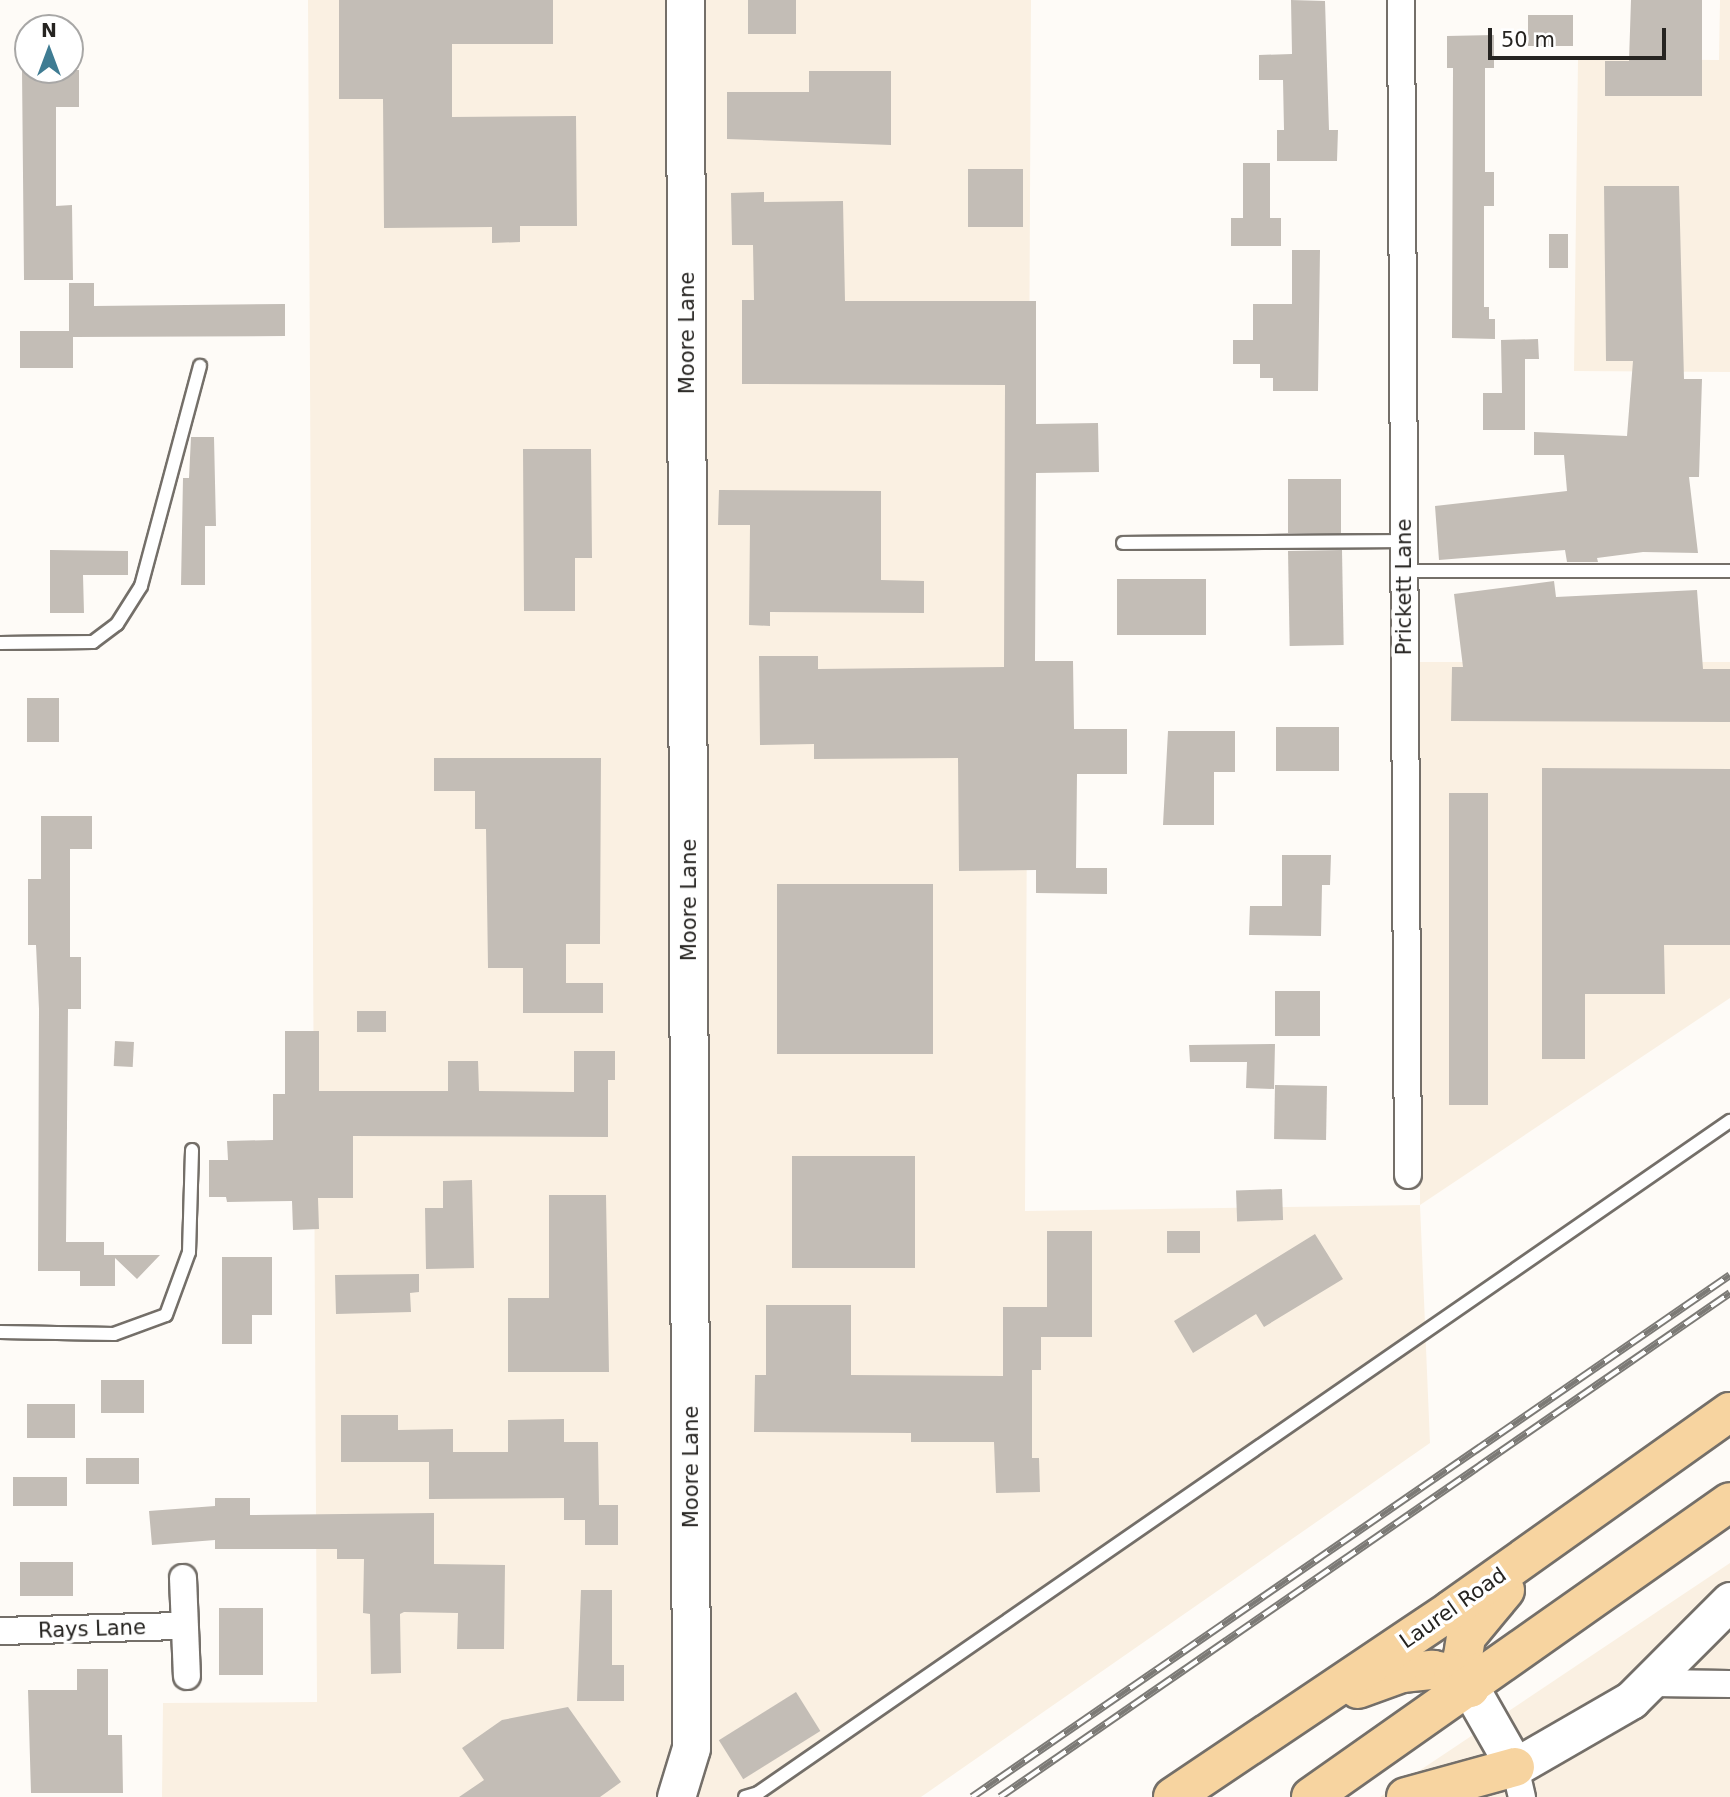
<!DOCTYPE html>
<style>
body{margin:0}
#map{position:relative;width:1730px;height:1797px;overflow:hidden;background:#fefbf7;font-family:"DejaVu Sans",sans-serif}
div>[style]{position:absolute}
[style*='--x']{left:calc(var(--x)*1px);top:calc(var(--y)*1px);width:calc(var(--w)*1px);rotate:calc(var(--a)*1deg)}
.built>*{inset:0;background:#faf0e2}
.building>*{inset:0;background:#c3bdb6;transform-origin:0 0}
.roads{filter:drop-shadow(2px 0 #746f69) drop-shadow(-2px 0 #746f69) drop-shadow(0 2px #746f69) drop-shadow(0 -2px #746f69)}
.lane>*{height:12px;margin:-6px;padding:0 6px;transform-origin:6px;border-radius:6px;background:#fff}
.street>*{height:26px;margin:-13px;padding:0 13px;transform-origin:13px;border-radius:13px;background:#fff}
.secondary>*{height:37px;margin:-18.5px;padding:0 18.5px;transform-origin:18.5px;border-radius:18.5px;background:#fff}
.primary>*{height:38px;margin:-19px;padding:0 19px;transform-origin:19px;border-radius:19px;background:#f7d4a0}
.rail>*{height:8px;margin-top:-4px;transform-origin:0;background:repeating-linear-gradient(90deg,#fff 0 16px,#7c7a76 0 32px);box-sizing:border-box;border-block:2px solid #7c7a76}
span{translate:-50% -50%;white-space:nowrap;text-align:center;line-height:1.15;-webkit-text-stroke:7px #fff;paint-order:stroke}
.street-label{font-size:21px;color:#262421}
.north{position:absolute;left:14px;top:14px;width:70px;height:70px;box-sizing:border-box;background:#fff;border:2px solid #a8a7a6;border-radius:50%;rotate:0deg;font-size:19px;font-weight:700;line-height:28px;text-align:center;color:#262421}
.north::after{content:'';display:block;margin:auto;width:24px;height:32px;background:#3f7c93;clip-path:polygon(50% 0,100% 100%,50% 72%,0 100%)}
.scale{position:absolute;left:1488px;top:28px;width:178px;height:32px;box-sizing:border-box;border:4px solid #262421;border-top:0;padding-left:9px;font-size:21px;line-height:24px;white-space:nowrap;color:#262421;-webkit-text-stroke:5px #fff;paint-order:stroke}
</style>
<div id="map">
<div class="built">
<i style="clip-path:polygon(308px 0,1031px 0,1025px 1211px,1420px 1205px,1419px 662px,1730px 662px,1730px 998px,1420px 1205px,1430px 1443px,921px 1797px,162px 1797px,163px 1703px,317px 1702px)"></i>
<i style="clip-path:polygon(1720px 0,1730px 0,1730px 372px,1574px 371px,1578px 59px,1719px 60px)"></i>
<i style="clip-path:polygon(1730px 1563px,1730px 1797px,1380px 1797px)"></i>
</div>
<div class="building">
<i style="clip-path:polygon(339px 0,553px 0,553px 44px,452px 44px,452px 117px,576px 116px,577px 226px,520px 226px,520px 242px,492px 243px,492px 227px,384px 228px,383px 99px,339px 99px)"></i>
<i style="left:748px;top:0;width:48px;height:34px"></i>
<i style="clip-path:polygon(1291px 0,1325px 1px,1329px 130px,1338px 130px,1337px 161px,1277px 161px,1277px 130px,1284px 130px,1283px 80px,1259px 80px,1259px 55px,1292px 54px)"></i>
<i style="clip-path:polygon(1631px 0,1702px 0,1702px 96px,1605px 96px,1605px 61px,1629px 61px)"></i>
<i style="left:1528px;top:15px;width:45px;height:31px"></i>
<i style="clip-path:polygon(1494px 35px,1494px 68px,1485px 68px,1485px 172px,1494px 172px,1494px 206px,1484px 206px,1484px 307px,1489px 307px,1489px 319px,1495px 319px,1495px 339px,1452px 338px,1453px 68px,1447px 68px,1447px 36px)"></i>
<i style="clip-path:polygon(22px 70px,79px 70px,79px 107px,56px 107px,56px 206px,72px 205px,73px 280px,24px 280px)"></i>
<i style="clip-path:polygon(809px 71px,891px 71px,891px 145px,727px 139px,727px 92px,809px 92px)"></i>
<i style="clip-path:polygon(1243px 163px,1270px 163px,1270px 218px,1281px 218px,1281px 246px,1231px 246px,1231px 218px,1243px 218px)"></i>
<i style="left:968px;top:169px;width:55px;height:58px"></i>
<i style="clip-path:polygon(1604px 186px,1679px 186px,1684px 379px,1702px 379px,1699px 477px,1689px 477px,1698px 553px,1643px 552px,1597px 558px,1598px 562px,1567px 562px,1565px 550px,1439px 560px,1435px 506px,1567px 491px,1564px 455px,1534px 455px,1534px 432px,1627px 436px,1633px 361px,1606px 361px)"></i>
<i style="clip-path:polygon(764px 192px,764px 202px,843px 201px,845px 301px,1036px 301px,1036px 424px,1098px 423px,1099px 472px,1036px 473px,1035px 661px,1073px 661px,1074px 729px,1127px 729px,1127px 774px,1077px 774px,1076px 868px,1107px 868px,1107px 894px,1036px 893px,1036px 870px,959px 871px,958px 758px,814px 759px,814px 744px,760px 745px,759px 656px,818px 656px,818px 669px,1004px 667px,1005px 385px,742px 384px,742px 300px,754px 300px,753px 245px,732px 245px,731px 193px)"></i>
<i style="left:1549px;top:234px;width:19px;height:34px"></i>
<i style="clip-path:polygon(1292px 250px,1320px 250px,1318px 391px,1273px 391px,1273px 378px,1260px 378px,1260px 364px,1233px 364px,1233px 340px,1253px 340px,1253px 304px,1292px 304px)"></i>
<i style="clip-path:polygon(69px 283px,94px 283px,94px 306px,285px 304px,285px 336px,73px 337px,73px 368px,20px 368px,20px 331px,69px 331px)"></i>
<i style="clip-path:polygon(1538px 339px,1539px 359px,1525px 359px,1525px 430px,1483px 430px,1483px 393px,1502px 393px,1501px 340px)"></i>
<i style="clip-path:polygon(191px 437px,214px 437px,216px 526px,205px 526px,205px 585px,181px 585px,183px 478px,189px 478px)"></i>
<i style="clip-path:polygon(523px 449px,591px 449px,592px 558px,575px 558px,575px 611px,524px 611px)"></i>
<i style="left:1288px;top:479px;width:53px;height:54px"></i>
<i style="clip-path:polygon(719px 490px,881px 491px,881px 580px,924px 581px,924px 613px,770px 612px,770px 626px,749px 625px,750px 525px,718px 525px)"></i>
<i style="clip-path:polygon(50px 550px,128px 551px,128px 575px,83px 575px,84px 613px,50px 613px)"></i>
<i style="left:1342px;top:550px;width:95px;height:54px;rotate:89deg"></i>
<i style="left:1117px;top:579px;width:89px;height:56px"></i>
<i style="clip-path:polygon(1554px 581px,1556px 597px,1697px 590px,1703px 669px,1730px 669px,1730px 722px,1451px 721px,1452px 667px,1463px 667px,1454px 594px)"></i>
<i style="left:27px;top:698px;width:32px;height:44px"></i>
<i style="left:1276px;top:727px;width:63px;height:44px"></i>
<i style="clip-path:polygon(1168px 731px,1235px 731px,1235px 772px,1214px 772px,1214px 825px,1163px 825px)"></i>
<i style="clip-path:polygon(434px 758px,601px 758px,600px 944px,566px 944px,566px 983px,603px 983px,603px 1013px,523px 1013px,523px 968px,488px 968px,486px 829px,475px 829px,475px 791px,434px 791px)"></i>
<i style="clip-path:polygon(1542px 768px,1730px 769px,1730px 945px,1664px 945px,1665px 994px,1585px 994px,1585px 1059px,1542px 1059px)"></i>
<i style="left:1449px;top:793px;width:39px;height:312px"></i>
<i style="clip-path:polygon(41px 816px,92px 816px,92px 849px,70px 849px,70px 957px,81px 957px,81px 1009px,68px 1009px,66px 1242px,104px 1242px,104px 1255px,160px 1255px,137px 1279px,115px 1258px,115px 1286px,80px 1286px,80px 1271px,38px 1271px,39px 1009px,36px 945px,28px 945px,28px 879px,41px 879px)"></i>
<i style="clip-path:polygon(1282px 855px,1331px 855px,1330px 885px,1322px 885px,1321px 936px,1249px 935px,1250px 906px,1282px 906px)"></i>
<i style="left:777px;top:884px;width:156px;height:170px"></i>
<i style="left:1275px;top:991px;width:45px;height:45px"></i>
<i style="left:357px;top:1011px;width:29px;height:21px"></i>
<i style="clip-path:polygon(285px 1031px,319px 1031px,319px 1091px,448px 1091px,448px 1061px,478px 1061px,479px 1091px,574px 1092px,574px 1051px,615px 1051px,615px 1080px,608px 1080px,608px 1137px,353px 1136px,353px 1198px,318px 1198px,319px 1229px,293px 1230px,292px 1201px,227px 1202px,226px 1197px,209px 1197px,209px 1160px,228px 1160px,227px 1141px,273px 1140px,273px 1094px,285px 1094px)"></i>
<i style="left:115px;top:1041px;width:19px;height:25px;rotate:3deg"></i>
<i style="clip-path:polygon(1275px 1044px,1274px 1089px,1246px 1088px,1247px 1062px,1190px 1062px,1189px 1045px)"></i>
<i style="left:1275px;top:1085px;width:52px;height:54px;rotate:1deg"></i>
<i style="left:792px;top:1156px;width:123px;height:112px"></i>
<i style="clip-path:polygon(472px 1180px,474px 1268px,426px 1269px,425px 1208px,443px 1208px,443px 1181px)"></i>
<i style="left:1282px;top:1189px;width:31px;height:46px;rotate:88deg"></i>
<i style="clip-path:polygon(549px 1195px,606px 1195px,609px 1372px,508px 1372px,508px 1298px,549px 1298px)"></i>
<i style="clip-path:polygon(1047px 1231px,1092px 1231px,1092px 1337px,1041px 1337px,1041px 1370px,1032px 1370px,1032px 1458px,1039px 1458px,1040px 1492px,996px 1493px,994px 1442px,911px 1442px,911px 1433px,754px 1432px,755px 1375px,766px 1375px,766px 1305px,851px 1305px,851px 1375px,1003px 1376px,1003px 1307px,1047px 1307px)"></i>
<i style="left:1167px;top:1231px;width:33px;height:22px"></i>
<i style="clip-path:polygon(1315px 1234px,1343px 1279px,1264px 1327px,1256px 1314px,1193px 1353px,1174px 1321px)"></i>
<i style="clip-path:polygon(222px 1257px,272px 1257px,272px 1315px,252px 1315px,252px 1344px,222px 1344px)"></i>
<i style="clip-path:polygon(419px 1274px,419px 1292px,410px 1293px,411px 1312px,336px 1314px,335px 1275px)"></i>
<i style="left:101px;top:1380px;width:43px;height:33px"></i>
<i style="left:27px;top:1404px;width:48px;height:34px"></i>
<i style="clip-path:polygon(341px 1415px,398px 1415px,398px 1430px,453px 1429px,453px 1452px,508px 1452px,508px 1420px,564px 1419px,564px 1442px,598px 1442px,599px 1505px,618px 1505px,618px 1545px,585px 1545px,585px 1520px,564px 1520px,564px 1498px,429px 1499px,429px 1462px,341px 1462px)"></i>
<i style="left:86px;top:1458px;width:53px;height:26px"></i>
<i style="left:13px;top:1477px;width:54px;height:29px"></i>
<i style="clip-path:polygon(215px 1498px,250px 1498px,250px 1515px,434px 1513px,434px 1564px,505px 1565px,504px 1649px,457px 1649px,458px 1613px,404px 1612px,400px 1614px,401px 1673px,371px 1674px,370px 1614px,363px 1613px,364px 1559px,337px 1559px,337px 1549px,215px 1549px,215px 1540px,152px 1545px,149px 1511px,215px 1506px)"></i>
<i style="left:20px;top:1562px;width:53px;height:34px"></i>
<i style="clip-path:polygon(581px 1590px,612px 1590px,612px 1665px,624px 1665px,624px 1701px,577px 1701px)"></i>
<i style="left:219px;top:1608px;width:44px;height:67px"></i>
<i style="clip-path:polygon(77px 1669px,108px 1669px,108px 1735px,122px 1735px,123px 1793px,31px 1793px,28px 1690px,77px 1690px)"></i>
<i style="left:796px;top:1692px;width:46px;height:91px;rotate:58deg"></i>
<i style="clip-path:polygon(568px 1707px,621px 1782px,600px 1797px,459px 1797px,484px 1780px,462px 1748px,502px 1720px)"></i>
</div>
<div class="roads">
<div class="lane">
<i style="--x:1123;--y:543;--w:281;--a:-0.4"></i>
<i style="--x:1404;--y:571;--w:326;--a:0"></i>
<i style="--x:0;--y:643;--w:93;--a:-0.6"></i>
<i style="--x:93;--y:642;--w:30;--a:-37"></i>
<i style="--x:117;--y:624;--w:45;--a:-57.7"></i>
<i style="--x:141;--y:586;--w:228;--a:-75"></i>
<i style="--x:0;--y:1332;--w:114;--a:1"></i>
<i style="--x:114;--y:1334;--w:55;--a:-20.1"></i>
<i style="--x:166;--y:1315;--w:67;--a:-69.9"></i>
<i style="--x:189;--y:1252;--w:102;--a:-88.3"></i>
<i style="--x:745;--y:1797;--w:14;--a:-17"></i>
<i style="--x:758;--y:1793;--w:1182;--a:-34.66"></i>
</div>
<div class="street">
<i style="--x:1401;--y:0;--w:1175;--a:89.66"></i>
<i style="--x:183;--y:1578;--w:98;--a:87.7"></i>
<i style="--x:0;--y:1631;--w:183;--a:-1.6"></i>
<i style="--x:1652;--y:1683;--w:78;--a:0.7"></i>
<i style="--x:1515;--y:1767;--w:31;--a:77"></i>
</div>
<div class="secondary">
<i style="--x:1470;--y:1688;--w:91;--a:60.3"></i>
<i style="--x:1515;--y:1767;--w:134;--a:-30"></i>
<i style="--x:1631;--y:1700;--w:140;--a:-45"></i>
<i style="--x:676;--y:1797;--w:51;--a:-73"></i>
<i style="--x:691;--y:1748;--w:1748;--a:-90.2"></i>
</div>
<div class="primary">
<i style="--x:1470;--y:1688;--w:33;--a:-102"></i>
<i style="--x:1463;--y:1656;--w:19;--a:-81"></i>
<i style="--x:1466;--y:1637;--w:61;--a:-50.3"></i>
<i style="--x:1358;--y:1689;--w:47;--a:-20"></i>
<i style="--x:1402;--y:1673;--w:31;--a:-6"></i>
<i style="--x:1433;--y:1670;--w:20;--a:11"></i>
<i style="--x:1453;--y:1674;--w:22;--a:39"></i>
<i style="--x:1173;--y:1797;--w:335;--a:-33.9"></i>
<i style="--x:1451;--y:1610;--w:342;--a:-35.4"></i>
<i style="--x:1311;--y:1797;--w:512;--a:-35.15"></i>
<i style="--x:1406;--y:1797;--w:113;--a:-15.4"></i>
</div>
</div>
<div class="rail">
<i style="--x:972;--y:1797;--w:920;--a:-34.55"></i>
<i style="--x:1000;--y:1797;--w:887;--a:-34.62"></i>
</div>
<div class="street-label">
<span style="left:687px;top:333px;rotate:-90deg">Moore Lane</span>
<span style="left:1404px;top:587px;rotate:-90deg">Prickett Lane</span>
<span style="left:689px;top:900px;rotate:-90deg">Moore Lane</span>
<span style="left:691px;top:1467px;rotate:-90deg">Moore Lane</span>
<span style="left:1453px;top:1608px;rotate:-35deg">Laurel Road</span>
<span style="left:92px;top:1629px;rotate:-2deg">Rays Lane</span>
</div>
<div class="north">N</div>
<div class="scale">50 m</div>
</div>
